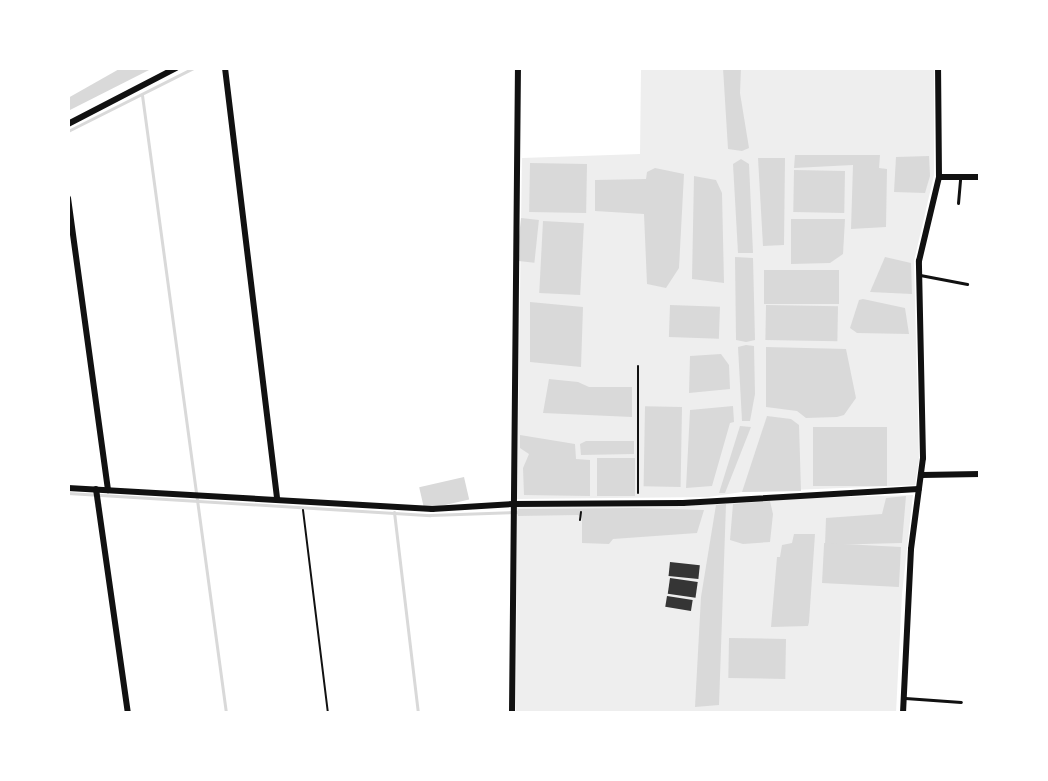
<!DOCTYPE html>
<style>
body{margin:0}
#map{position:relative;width:1048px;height:781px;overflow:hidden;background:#fff;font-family:"Fira Sans Condensed",sans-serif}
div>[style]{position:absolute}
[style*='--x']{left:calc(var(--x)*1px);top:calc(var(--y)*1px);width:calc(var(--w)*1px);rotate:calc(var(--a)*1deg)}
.green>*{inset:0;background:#eee}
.water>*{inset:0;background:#d9d9d9;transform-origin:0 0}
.stream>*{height:3px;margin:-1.5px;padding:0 1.5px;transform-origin:1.5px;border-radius:1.5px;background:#d9d9d9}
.building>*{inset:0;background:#353535;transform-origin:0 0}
.path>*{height:2px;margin:-1px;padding:0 1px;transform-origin:1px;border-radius:1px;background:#111}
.service>*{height:3px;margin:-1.5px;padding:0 1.5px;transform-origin:1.5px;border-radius:1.5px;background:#111}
.minor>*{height:6px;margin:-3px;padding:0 3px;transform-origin:3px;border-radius:3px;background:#111}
span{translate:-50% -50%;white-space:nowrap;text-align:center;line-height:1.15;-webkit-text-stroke:7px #fff;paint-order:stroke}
.frame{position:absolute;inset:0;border:70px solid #fff;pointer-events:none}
</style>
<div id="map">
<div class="green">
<i style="clip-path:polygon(641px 68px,934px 68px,934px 175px,914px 261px,919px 460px,915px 485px,742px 492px,708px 497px,517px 499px,522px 158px,640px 154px)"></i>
<i style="clip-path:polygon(913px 495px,902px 594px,896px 713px,516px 713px,517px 507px,705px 505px,744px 500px)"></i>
</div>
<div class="water">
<i style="clip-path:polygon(121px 68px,153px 68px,68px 111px,68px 98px)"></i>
<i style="clip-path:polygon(723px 68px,741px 68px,740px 93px,749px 148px,742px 151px,728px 149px)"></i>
<i style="clip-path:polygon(795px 155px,880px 155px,879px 168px,887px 169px,886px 227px,851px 229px,853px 165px,794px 168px)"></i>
<i style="clip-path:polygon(929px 156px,930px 176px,925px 193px,894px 192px,896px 157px)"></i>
<i style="clip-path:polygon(758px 158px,785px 158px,784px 245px,763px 246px)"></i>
<i style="clip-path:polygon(741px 159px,749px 164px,753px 253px,738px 253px,733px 164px)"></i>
<i style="left:587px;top:164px;width:49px;height:57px;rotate:91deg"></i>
<i style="clip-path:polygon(655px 168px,684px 174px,679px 268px,666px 288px,647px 284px,644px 214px,595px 211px,595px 180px,646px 179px,647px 172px)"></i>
<i style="left:794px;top:170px;width:51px;height:42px;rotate:1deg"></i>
<i style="clip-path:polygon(694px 176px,716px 180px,722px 193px,724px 283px,692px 279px)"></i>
<i style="left:521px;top:218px;width:18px;height:43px;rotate:6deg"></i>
<i style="clip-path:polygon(791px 219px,845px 219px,843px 254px,830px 263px,791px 264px)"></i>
<i style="left:543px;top:221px;width:41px;height:72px;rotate:3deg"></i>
<i style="clip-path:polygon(735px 257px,753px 258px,755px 340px,746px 342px,736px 340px)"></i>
<i style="clip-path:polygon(885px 257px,911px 263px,912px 294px,870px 292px)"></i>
<i style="left:839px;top:270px;width:34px;height:75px;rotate:90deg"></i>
<i style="clip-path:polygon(863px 299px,905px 308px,909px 334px,857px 333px,850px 328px,859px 300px)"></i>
<i style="clip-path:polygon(530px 302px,583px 307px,581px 367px,530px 362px)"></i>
<i style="left:670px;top:305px;width:50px;height:32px;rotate:2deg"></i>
<i style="left:766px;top:305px;width:72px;height:35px;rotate:1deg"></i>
<i style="clip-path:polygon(746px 345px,754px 346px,755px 394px,750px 421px,742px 421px,738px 347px)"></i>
<i style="clip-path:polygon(766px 347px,846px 349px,856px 398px,844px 415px,837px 417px,806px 418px,797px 411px,766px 407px)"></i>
<i style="clip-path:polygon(721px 354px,729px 365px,730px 389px,689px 393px,690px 356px)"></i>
<i style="clip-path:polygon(549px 379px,578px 382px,589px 387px,632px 387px,632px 417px,543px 413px)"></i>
<i style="clip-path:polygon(733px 406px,734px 422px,730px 423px,712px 486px,686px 488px,690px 410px)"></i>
<i style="left:682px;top:407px;width:80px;height:37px;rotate:91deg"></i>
<i style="clip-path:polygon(767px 416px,791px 419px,799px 425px,801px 491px,742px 492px)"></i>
<i style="clip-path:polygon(740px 426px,751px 427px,725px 493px,719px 493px)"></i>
<i style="left:887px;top:427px;width:59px;height:74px;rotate:90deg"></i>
<i style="clip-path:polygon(520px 435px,575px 444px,576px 459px,590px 460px,590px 496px,524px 495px,523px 468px,529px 454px,520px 448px)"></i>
<i style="clip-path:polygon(586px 441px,634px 441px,634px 454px,581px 455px,580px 444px)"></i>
<i style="left:635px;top:458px;width:38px;height:38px;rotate:90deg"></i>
<i style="left:464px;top:477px;width:23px;height:46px;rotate:77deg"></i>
<i style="clip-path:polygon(906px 496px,902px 543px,825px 545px,826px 518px,882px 514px,886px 498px)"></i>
<i style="clip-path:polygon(770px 501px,773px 514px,770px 542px,743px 544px,730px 540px,733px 504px)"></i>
<i style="clip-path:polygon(726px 504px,719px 705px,695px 707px,701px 597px,716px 505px)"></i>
<i style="clip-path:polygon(636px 508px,704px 510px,697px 533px,613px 539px,609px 544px,582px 543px,582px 518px,578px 515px,518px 516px,517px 512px,518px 509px)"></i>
<i style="clip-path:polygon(794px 534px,815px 534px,809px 622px,808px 626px,771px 627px,777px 557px,780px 557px,782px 545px,792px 543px)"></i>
<i style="left:901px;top:547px;width:40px;height:77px;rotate:93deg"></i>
<i style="left:729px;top:638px;width:57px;height:40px;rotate:1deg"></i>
</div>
<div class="stream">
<i style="--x:142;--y:95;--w:624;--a:82.26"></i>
<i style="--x:68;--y:131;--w:140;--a:-26.7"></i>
<i style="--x:68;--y:493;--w:363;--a:3.5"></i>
<i style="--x:430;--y:515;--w:87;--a:-2"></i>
<i style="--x:394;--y:512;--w:202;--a:83.2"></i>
</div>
<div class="building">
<i style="left:670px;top:562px;width:30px;height:14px;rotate:6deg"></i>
<i style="left:670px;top:578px;width:28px;height:16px;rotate:8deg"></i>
<i style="left:667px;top:596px;width:26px;height:11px;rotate:9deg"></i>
</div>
<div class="path">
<i style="--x:638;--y:493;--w:127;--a:-90"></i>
<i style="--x:303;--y:510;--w:205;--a:83"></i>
<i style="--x:580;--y:520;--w:8;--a:-83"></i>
</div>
<div class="service">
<i style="--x:958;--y:203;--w:24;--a:-85"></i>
<i style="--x:920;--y:275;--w:48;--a:10.8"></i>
<i style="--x:905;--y:698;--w:56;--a:4.1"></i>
</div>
<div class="minor">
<i style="--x:225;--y:68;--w:434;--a:83.1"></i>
<i style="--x:68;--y:124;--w:122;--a:-27.4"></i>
<i style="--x:939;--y:177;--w:41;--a:0"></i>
<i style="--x:68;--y:198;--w:295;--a:82.2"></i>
<i style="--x:922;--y:475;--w:58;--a:-1"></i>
<i style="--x:68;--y:488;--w:365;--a:3.3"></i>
<i style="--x:432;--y:509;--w:81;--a:-3.5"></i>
<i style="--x:513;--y:504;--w:170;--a:-0.3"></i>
<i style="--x:683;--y:503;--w:236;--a:-3.4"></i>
<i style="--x:96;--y:489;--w:226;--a:81.9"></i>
<i style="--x:512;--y:713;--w:645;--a:-89.47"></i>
<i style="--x:903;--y:713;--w:164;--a:-87.2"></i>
<i style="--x:911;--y:549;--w:92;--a:-82.5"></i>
<i style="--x:923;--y:458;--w:197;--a:-91.2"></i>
<i style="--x:919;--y:261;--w:86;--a:-76.6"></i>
<i style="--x:939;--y:177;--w:109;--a:-90.5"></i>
</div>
<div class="frame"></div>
</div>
